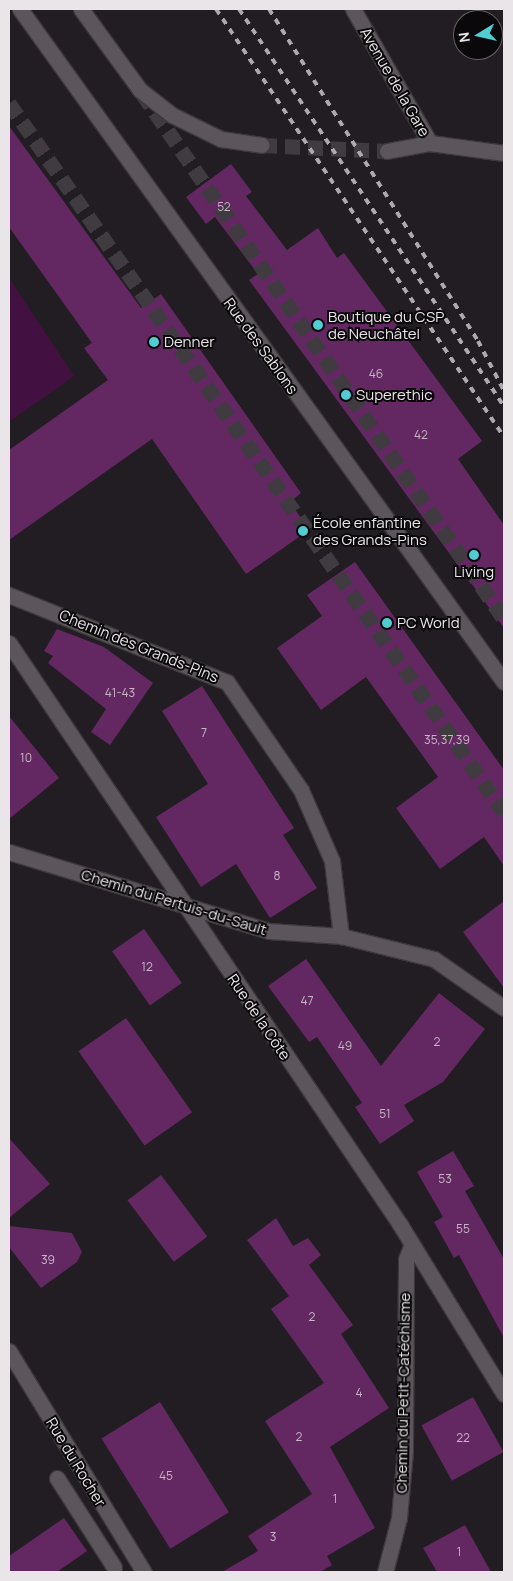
<!DOCTYPE html>
<meta charset="utf-8">
<style>
body{margin:0}
#map{position:relative;width:513px;height:1581px;overflow:hidden;background:#221d22;font-family:Manrope,sans-serif}
div>[style]{position:absolute}
[style*='--x']{left:calc(var(--x)*1px);top:calc(var(--y)*1px);width:calc(var(--w)*1px);rotate:calc(var(--a)*1deg)}
.green>*{inset:0;background:#421141}
.building>*{inset:0;background:#632762;transform-origin:0 0}
.secondary-tunnel>*{height:15px;margin-top:-7.5px;transform-origin:0;background:repeating-linear-gradient(90deg,#403b40 0 15px,transparent 0 23px)}
.highway-tunnel>*{height:15px;margin-top:-7.5px;transform-origin:0;background:repeating-linear-gradient(90deg,#403b40 0 15px,transparent 0 23px)}
.roads{filter:drop-shadow(1px 0 #3d383c) drop-shadow(-1px 0 #3d383c) drop-shadow(0 1px #3d383c) drop-shadow(0 -1px #3d383c)}
.street>*{height:15px;margin:-7.5px;padding:0 7.5px;transform-origin:7.5px;border-radius:7.5px;background:#5c565c}
.secondary>*{height:15px;margin:-7.5px;padding:0 7.5px;transform-origin:7.5px;border-radius:7.5px;background:#5c565c}
.rail>*{height:4px;margin-top:-2px;transform-origin:0;background:repeating-linear-gradient(90deg,#aea9ad 0 6px,transparent 0 12px)}
.dots>*{width:14px;height:14px;translate:-50% -50%;box-sizing:border-box;border:2px solid #0a080a;border-radius:50%}
span{translate:-50% -50%;white-space:nowrap;text-align:center;line-height:1.15;-webkit-text-stroke:4px #0a080a;paint-order:stroke}
.number-label{font-size:12px;color:#c8b6c6}
.number-label span{-webkit-text-stroke-width:0}
.street-label{font-size:15px;color:#e9e5e8}
.poi-label{font-size:15px;color:#e9e5e8}
.left{translate:0 -50%;text-align:left}
.frame{position:absolute;inset:0;border:10px solid #e9e5e8;pointer-events:none}
.north{position:absolute;left:453px;top:10px;width:50px;height:50px;box-sizing:border-box;background:#0a080a;border:1px solid #636063;border-radius:50%;rotate:261deg;font-size:14px;font-weight:700;line-height:20px;text-align:center;color:#e9e5e8}
.north::after{content:'';display:block;margin:auto;width:18px;height:22px;background:#51ccd2;clip-path:polygon(50% 0,100% 100%,50% 72%,0 100%)}
</style>
<div id="map">
<div class="green">
<i style="clip-path:polygon(9px 278px,74px 376px,9px 422px)"></i>
</div>
<div class="building">
<i style="clip-path:polygon(9px 126px,141px 308px,161px 294px,301px 493px,290px 502px,309px 530px,246px 574px,152px 439px,9px 540px,9px 450px,108px 380px,84px 348px,92px 343px,9px 227px)"></i>
<i style="clip-path:polygon(231px 164px,252px 192px,246px 196px,287px 250px,318px 228px,337px 258px,344px 253px,482px 441px,458px 459px,504px 525px,504px 628px,249px 280px,258px 274px,215px 217px,206px 224px,186px 197px)"></i>
<i style="clip-path:polygon(355px 562px,504px 770px,504px 866px,484px 837px,440px 869px,396px 808px,438px 777px,366px 677px,321px 710px,277px 648px,322px 616px,307px 595px)"></i>
<i style="clip-path:polygon(57px 629px,104px 647px,153px 683px,110px 745px,91px 732px,106px 709px,48px 663px,53px 656px,44px 651px)"></i>
<i style="clip-path:polygon(202px 686px,294px 828px,283px 835px,317px 888px,270px 918px,236px 864px,201px 887px,156px 817px,208px 784px,162px 711px)"></i>
<i style="clip-path:polygon(9px 716px,59px 778px,9px 819px)"></i>
<i style="clip-path:polygon(504px 901px,504px 988px,463px 932px)"></i>
<i style="left:144px;top:929px;width:66px;height:39px;rotate:55deg"></i>
<i style="clip-path:polygon(306px 959px,381px 1066px,439px 993px,485px 1029px,443px 1082px,404px 1105px,414px 1121px,380px 1144px,355px 1107px,362px 1103px,317px 1037px,309px 1042px,268px 986px)"></i>
<i style="left:126px;top:1018px;width:115px;height:58px;rotate:55deg"></i>
<i style="clip-path:polygon(9px 1138px,50px 1184px,9px 1218px)"></i>
<i style="clip-path:polygon(453px 1151px,474px 1186px,465px 1191px,504px 1259px,504px 1338px,459px 1255px,454px 1258px,434px 1222px,443px 1217px,417px 1172px)"></i>
<i style="left:161px;top:1175px;width:77px;height:42px;rotate:53deg"></i>
<i style="clip-path:polygon(276px 1218px,293px 1246px,308px 1238px,321px 1255px,309px 1265px,353px 1325px,341px 1334px,389px 1408px,330px 1447px,375px 1528px,327px 1556px,332px 1565px,320px 1572px,222px 1572px,258px 1551px,248px 1536px,312px 1494px,265px 1421px,324px 1383px,271px 1309px,289px 1296px,247px 1240px)"></i>
<i style="clip-path:polygon(9px 1226px,72px 1233px,82px 1252px,77px 1262px,41px 1288px,9px 1247px)"></i>
<i style="left:473px;top:1397px;width:63px;height:59px;rotate:61deg"></i>
<i style="left:160px;top:1402px;width:130px;height:69px;rotate:58deg"></i>
<i style="clip-path:polygon(64px 1518px,87px 1551px,57px 1572px,9px 1572px,9px 1556px)"></i>
<i style="clip-path:polygon(465px 1525px,491px 1572px,437px 1572px,423px 1548px)"></i>
</div>
<div class="secondary-tunnel">
<i style="--x:262;--y:145;--w:125;--a:2.7"></i>
</div>
<div class="highway-tunnel">
<i style="--x:142;--y:93;--w:639;--a:55.46"></i>
<i style="--x:9;--y:103;--w:865;--a:55.08"></i>
</div>
<div class="roads">
<div class="street">
<i style="--x:353;--y:9;--w:155;--a:60.1"></i>
<i style="--x:9;--y:595;--w:235;--a:21.8"></i>
<i style="--x:227;--y:682;--w:131;--a:55.6"></i>
<i style="--x:301;--y:790;--w:77;--a:66.4"></i>
<i style="--x:332;--y:861;--w:76;--a:83.2"></i>
<i style="--x:9;--y:643;--w:703;--a:56.08"></i>
<i style="--x:401;--y:1226;--w:197;--a:58.5"></i>
<i style="--x:9;--y:852;--w:272;--a:16.9"></i>
<i style="--x:269;--y:931;--w:72;--a:4"></i>
<i style="--x:341;--y:936;--w:96;--a:13.9"></i>
<i style="--x:434;--y:959;--w:85;--a:35"></i>
<i style="--x:9;--y:1351;--w:259;--a:58.6"></i>
<i style="--x:57;--y:1478;--w:106;--a:57.4"></i>
<i style="--x:385;--y:1572;--w:56;--a:-75.5"></i>
<i style="--x:399;--y:1518;--w:67;--a:-84.9"></i>
<i style="--x:405;--y:1451;--w:192;--a:-89.7"></i>
<i style="--x:406;--y:1259;--w:16;--a:-68"></i>
</div>
<div class="secondary">
<i style="--x:20;--y:9;--w:829;--a:54.28"></i>
<i style="--x:81;--y:9;--w:100;--a:53.9"></i>
<i style="--x:140;--y:90;--w:41;--a:38"></i>
<i style="--x:172;--y:115;--w:55;--a:26.1"></i>
<i style="--x:221;--y:139;--w:41;--a:8.3"></i>
<i style="--x:387;--y:151;--w:44;--a:-10.5"></i>
<i style="--x:430;--y:143;--w:75;--a:7.7"></i>
</div>
</div>
<div class="rail">
<i style="--x:216;--y:9;--w:516;--a:56.06"></i>
<i style="--x:239;--y:9;--w:477;--a:56.3"></i>
<i style="--x:269;--y:9;--w:392;--a:57.8"></i>
<i style="--x:478;--y:341;--w:56;--a:62.5"></i>
</div>
<div class="dots">
<i style="left:318px;top:325px;background:#51ccd2"></i>
<i style="left:154px;top:342px;background:#51ccd2"></i>
<i style="left:346px;top:395px;background:#51ccd2"></i>
<i style="left:303px;top:531px;background:#51ccd2"></i>
<i style="left:474px;top:555px;background:#51ccd2"></i>
<i style="left:387px;top:623px;background:#51ccd2"></i>
</div>
<div class="number-label">
<span style="left:224px;top:207px">52</span>
<span style="left:376px;top:374px">46</span>
<span style="left:421px;top:435px">42</span>
<span style="left:120px;top:693px">41-43</span>
<span style="left:204px;top:733px">7</span>
<span style="left:447px;top:740px">35,37,39</span>
<span style="left:26px;top:758px">10</span>
<span style="left:277px;top:876px">8</span>
<span style="left:147px;top:967px">12</span>
<span style="left:307px;top:1001px">47</span>
<span style="left:437px;top:1042px">2</span>
<span style="left:345px;top:1046px">49</span>
<span style="left:385px;top:1114px">51</span>
<span style="left:445px;top:1179px">53</span>
<span style="left:463px;top:1229px">55</span>
<span style="left:48px;top:1260px">39</span>
<span style="left:312px;top:1317px">2</span>
<span style="left:359px;top:1393px">4</span>
<span style="left:299px;top:1437px">2</span>
<span style="left:463px;top:1438px">22</span>
<span style="left:166px;top:1476px">45</span>
<span style="left:335px;top:1499px">1</span>
<span style="left:273px;top:1537px">3</span>
<span style="left:459px;top:1552px">1</span>
</div>
<div class="street-label">
<span style="left:395px;top:82px;rotate:60deg">Avenue de la Gare</span>
<span style="left:261px;top:346px;rotate:54deg">Rue des Sablons</span>
<span style="left:139px;top:646px;rotate:22deg">Chemin des Grands-Pins</span>
<span style="left:174px;top:902px;rotate:17deg">Chemin du Pertuis-du-Sault</span>
<span style="left:259px;top:1017px;rotate:56deg">Rue de la Côte</span>
<span style="left:403px;top:1393px;rotate:-89deg">Chemin du Petit-Catéchisme</span>
<span style="left:76px;top:1462px;rotate:59deg">Rue du Rocher</span>
</div>
<div class="poi-label">
<span class="left" style="left:328px;top:325px">Boutique du CSP<br>de Neuchâtel</span>
<span class="left" style="left:164px;top:342px">Denner</span>
<span class="left" style="left:356px;top:395px">Superethic</span>
<span class="left" style="left:313px;top:531px">École enfantine<br>des Grands-Pins</span>
<span style="left:474px;top:572px">Living</span>
<span class="left" style="left:397px;top:623px">PC World</span>
</div>
<div class="frame"></div>
<div class="north">N</div>
</div>
